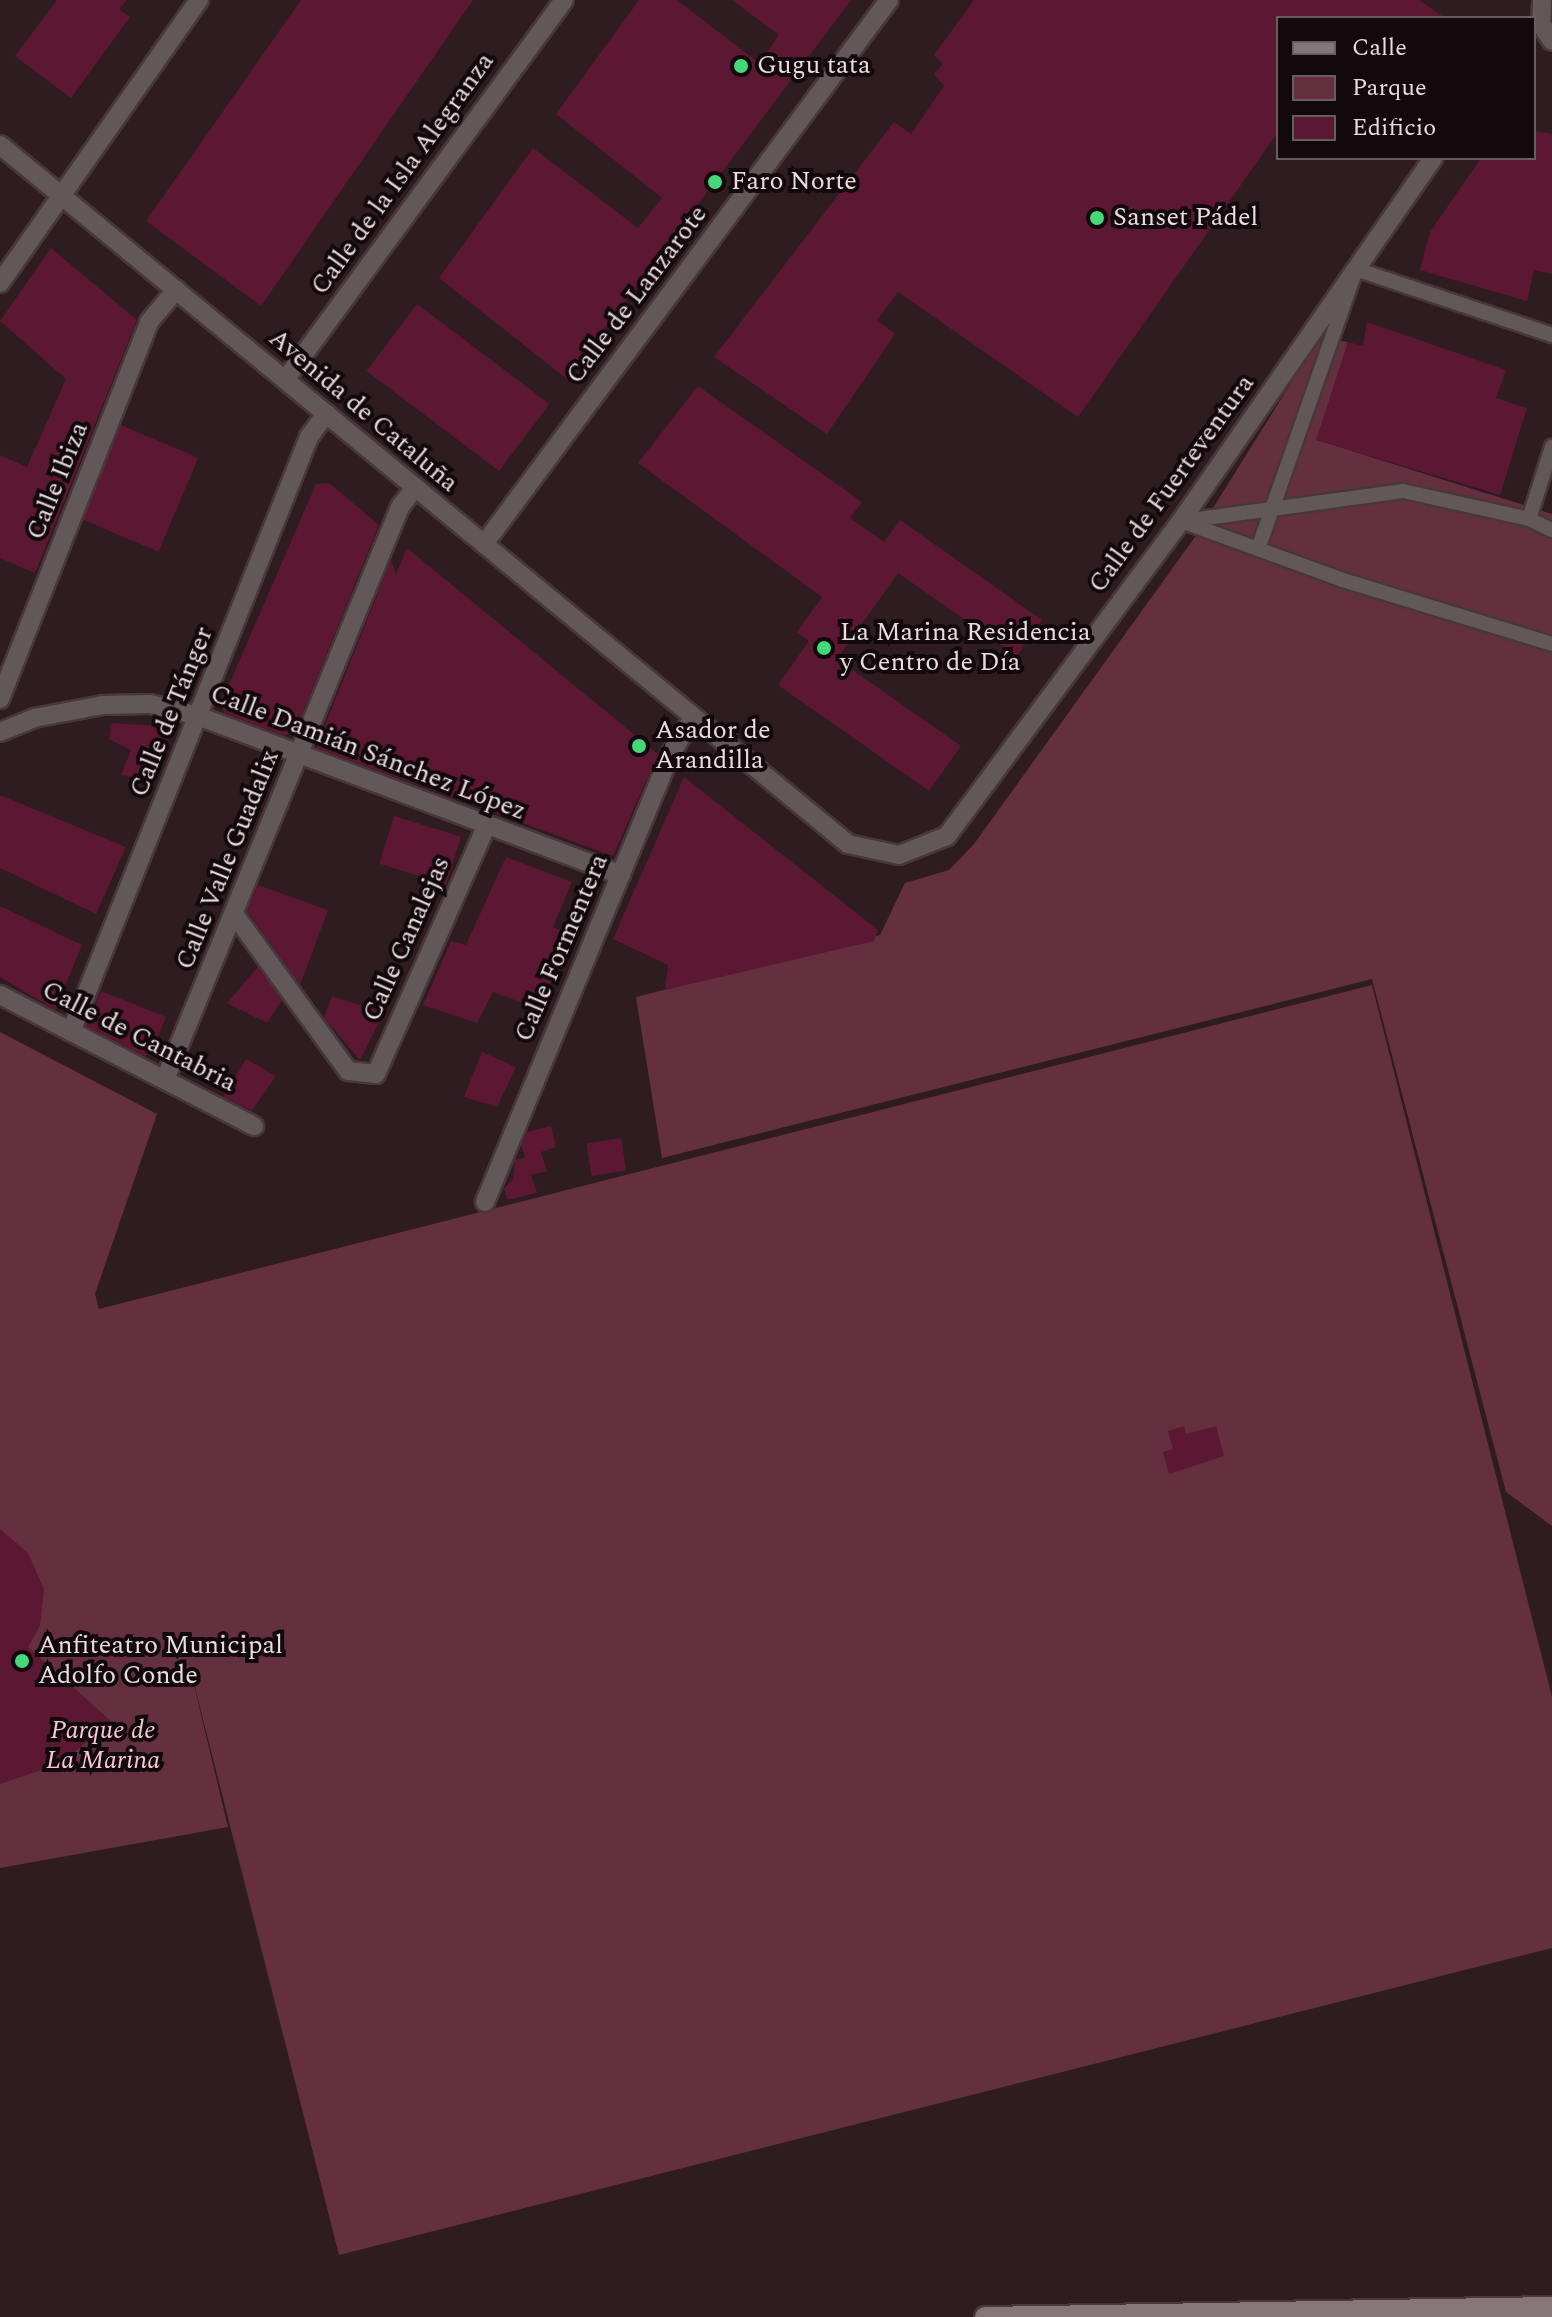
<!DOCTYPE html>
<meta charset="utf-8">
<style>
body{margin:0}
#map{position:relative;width:1552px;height:2317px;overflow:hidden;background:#2e1c21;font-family:Spectral,serif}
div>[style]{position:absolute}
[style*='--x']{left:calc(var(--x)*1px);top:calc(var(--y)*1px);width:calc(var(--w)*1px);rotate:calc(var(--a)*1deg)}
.green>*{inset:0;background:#643040}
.building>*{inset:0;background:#5c1732;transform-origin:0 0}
.roads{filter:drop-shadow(2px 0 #48373b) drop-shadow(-2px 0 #48373b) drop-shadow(0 2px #48373b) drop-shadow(0 -2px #48373b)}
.pedestrian>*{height:14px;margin:-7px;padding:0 7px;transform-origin:7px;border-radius:7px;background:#62585a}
.minor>*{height:18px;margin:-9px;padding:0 9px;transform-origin:9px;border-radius:9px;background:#62585a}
.secondary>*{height:20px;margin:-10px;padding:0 10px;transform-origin:10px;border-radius:10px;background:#86767a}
.dots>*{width:22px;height:22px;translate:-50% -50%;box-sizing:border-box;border:4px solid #11090b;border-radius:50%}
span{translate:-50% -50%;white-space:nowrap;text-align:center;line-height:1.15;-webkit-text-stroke:8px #11090b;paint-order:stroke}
.poi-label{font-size:26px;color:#e9dbde}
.left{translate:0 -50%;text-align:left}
.street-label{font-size:26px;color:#e9dbde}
.park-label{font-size:26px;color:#f5c8d4;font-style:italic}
.legend{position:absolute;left:1276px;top:16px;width:260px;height:144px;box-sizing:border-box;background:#11090b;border:2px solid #675d5f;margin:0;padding:10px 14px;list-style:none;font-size:24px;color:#e9dbde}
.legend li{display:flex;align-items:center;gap:16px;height:40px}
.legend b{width:40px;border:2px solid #675d5f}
</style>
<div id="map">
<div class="green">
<i style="clip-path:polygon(1319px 338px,1348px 342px,1317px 440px,1552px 514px,1552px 1526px,1506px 1492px,1372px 979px,662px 1158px,636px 997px,880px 935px,905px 883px,949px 870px,974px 844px,1195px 537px)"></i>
<i style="clip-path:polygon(1372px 985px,1552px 1697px,1552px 1948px,339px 2255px,187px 1656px,228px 1827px,0 1868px,0 1032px,157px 1114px,95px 1294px,99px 1309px)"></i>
</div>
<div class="building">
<i style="clip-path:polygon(57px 0,127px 0,119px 9px,130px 17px,71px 98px,15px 56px)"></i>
<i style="clip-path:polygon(301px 0,473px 0,261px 306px,146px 221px)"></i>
<i style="clip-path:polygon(639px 0,677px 0,759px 63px,779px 35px,732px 0,851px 0,567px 379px,439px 278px,533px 148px,638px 228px,662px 198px,556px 114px)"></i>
<i style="clip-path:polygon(974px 0,1419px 0,1445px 18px,1278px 18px,1278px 132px,1078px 417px,898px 292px,877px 320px,895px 334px,827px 434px,714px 357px,894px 122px,911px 134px,944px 86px,934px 74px,943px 64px,934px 55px)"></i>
<i style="clip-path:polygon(1534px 131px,1552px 134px,1552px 274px,1534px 270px,1527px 301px,1420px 270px,1430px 232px,1481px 158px,1534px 158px)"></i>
<i style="clip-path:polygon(51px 248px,137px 320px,35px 573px,0 558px,0 455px,27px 467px,66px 379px,0 321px)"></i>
<i style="left:417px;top:304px;width:166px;height:84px;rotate:37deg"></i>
<i style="clip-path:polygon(1367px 322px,1506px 370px,1496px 398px,1527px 408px,1500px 495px,1316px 440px,1348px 342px,1363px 346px)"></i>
<i style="clip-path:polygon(698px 386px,862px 502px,850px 518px,884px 542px,900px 520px,1042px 620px,1017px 656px,898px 573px,837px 659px,961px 746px,929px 791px,778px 685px,809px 641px,797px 632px,822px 597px,638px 463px)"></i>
<i style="left:121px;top:425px;width:84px;height:102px;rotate:23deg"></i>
<i style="clip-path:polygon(329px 483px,379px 525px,296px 729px,285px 736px,224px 713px,221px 703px,316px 484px)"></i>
<i style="clip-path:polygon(407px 548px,658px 754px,613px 856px,316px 748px,391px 560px,396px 574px)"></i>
<i style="clip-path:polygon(112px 723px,172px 727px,153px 781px,121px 775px,131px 750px,109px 739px)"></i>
<i style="clip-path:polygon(684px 777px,878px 930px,874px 941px,665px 990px,668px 965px,613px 939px)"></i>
<i style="clip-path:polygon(0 795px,126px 847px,96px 914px,0 868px)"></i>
<i style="left:394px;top:816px;width:70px;height:50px;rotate:17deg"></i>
<i style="clip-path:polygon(506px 857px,572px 882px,553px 927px,572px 936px,540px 1009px,493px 992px,477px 1023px,423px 1005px,451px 941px,466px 945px)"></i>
<i style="clip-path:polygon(258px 885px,328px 910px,300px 985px,247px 911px)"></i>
<i style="clip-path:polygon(0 906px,82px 945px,55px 1010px,0 977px)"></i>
<i style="clip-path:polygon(258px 967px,282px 1000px,267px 1023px,227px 1003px)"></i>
<i style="clip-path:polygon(101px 991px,166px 1017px,151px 1054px,145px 1056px,86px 1026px)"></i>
<i style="clip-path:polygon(332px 996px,384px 1013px,360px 1060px,324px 1018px)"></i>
<i style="clip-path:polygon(482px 1052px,516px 1067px,497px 1107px,464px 1097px)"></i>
<i style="clip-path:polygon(246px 1059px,276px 1076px,252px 1111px,223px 1097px)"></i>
<i style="clip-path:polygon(551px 1126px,556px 1147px,541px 1152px,547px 1171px,531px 1175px,537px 1193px,507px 1200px,504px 1188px,513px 1179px,515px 1160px,525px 1157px,521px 1145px,527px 1132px)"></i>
<i style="left:621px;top:1138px;width:33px;height:35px;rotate:81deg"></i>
<i style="clip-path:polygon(1184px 1426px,1186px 1434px,1216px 1426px,1224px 1456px,1169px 1474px,1163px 1452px,1173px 1449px,1168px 1431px)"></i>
<i style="clip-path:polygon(0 1529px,28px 1553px,44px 1589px,40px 1626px,28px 1647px,111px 1721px,62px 1763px,0 1784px)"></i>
</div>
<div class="roads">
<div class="pedestrian">
<i style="--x:1529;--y:519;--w:76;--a:-72.3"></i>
<i style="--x:1181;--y:521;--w:172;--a:20"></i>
<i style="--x:1343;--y:580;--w:219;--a:17"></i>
<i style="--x:1184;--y:521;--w:221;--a:-7.8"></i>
<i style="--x:1403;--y:491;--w:129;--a:12.5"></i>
<i style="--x:1529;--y:519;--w:25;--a:26"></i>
<i style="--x:1258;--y:549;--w:297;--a:-70.7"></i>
<i style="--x:1356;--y:269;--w:207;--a:18.6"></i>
</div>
<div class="minor">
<i style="--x:1542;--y:1;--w:23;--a:92"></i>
<i style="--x:1541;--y:24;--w:20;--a:57"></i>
<i style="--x:0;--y:145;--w:1099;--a:39.5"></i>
<i style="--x:848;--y:844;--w:52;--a:12.2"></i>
<i style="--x:899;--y:855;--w:52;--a:-21.6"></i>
<i style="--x:947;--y:836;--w:392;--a:-53.4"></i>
<i style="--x:1181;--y:521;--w:442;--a:-55.2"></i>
<i style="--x:0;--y:283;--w:346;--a:-54.9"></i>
<i style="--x:285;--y:380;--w:471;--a:-53.7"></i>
<i style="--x:484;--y:544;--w:678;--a:-53.33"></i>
<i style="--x:0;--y:699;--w:405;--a:-68.4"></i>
<i style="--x:149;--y:322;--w:42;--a:-49.8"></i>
<i style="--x:0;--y:732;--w:37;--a:-22"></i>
<i style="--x:34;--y:718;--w:70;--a:-10.7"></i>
<i style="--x:103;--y:705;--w:47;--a:-1.2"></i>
<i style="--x:150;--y:704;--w:49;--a:14"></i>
<i style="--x:198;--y:716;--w:452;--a:20.6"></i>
<i style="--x:234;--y:914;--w:194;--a:54"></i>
<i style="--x:348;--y:1071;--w:28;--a:6"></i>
<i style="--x:376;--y:1074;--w:273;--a:-66"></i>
<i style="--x:0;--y:995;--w:286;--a:27.3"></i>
<i style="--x:71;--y:1032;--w:641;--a:-68.2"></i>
<i style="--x:309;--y:437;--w:29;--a:-54"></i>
<i style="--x:166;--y:1077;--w:616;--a:-67.68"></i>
<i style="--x:400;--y:507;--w:24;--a:-52"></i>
<i style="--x:485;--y:1202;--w:486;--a:-67.5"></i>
<i style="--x:671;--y:753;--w:41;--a:-57.8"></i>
</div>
<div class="secondary">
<i style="--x:985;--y:2317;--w:567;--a:-1.01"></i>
</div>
</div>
<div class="dots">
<i style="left:741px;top:66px;background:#46d779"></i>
<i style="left:715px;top:182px;background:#46d779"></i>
<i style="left:1097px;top:218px;background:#46d779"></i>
<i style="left:824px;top:648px;background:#46d779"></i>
<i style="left:639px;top:746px;background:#46d779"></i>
<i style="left:22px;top:1661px;background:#46d779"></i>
</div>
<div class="poi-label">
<span class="left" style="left:757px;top:66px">Gugu tata</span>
<span class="left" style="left:731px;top:182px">Faro Norte</span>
<span class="left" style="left:1113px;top:218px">Sanset Pádel</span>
<span class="left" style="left:840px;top:648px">La Marina Residencia<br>y Centro de Día</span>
<span class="left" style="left:655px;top:746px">Asador de<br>Arandilla</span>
<span class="left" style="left:38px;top:1661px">Anfiteatro Municipal<br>Adolfo Conde</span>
</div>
<div class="street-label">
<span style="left:403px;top:174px;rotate:-54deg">Calle de la Isla Alegranza</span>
<span style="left:637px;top:295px;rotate:-53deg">Calle de Lanzarote</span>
<span style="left:363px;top:411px;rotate:40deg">Avenida de Cataluña</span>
<span style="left:58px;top:481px;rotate:-68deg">Calle Ibiza</span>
<span style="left:1172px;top:484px;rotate:-54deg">Calle de Fuerteventura</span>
<span style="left:172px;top:712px;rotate:-68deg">Calle de Tánger</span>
<span style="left:368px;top:753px;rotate:21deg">Calle Damián Sánchez López</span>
<span style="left:228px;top:860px;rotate:-68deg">Calle Valle Guadalix</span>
<span style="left:407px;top:939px;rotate:-66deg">Calle Canalejas</span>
<span style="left:562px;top:948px;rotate:-67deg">Calle Formentera</span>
<span style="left:139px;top:1037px;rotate:27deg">Calle de Cantabria</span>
</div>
<div class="park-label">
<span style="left:103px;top:1746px">Parque de<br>La Marina</span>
</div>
<ul class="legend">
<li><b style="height:10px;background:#86767a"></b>Calle</li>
<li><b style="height:22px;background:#643040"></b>Parque</li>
<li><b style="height:22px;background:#5c1732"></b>Edificio</li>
</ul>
</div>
